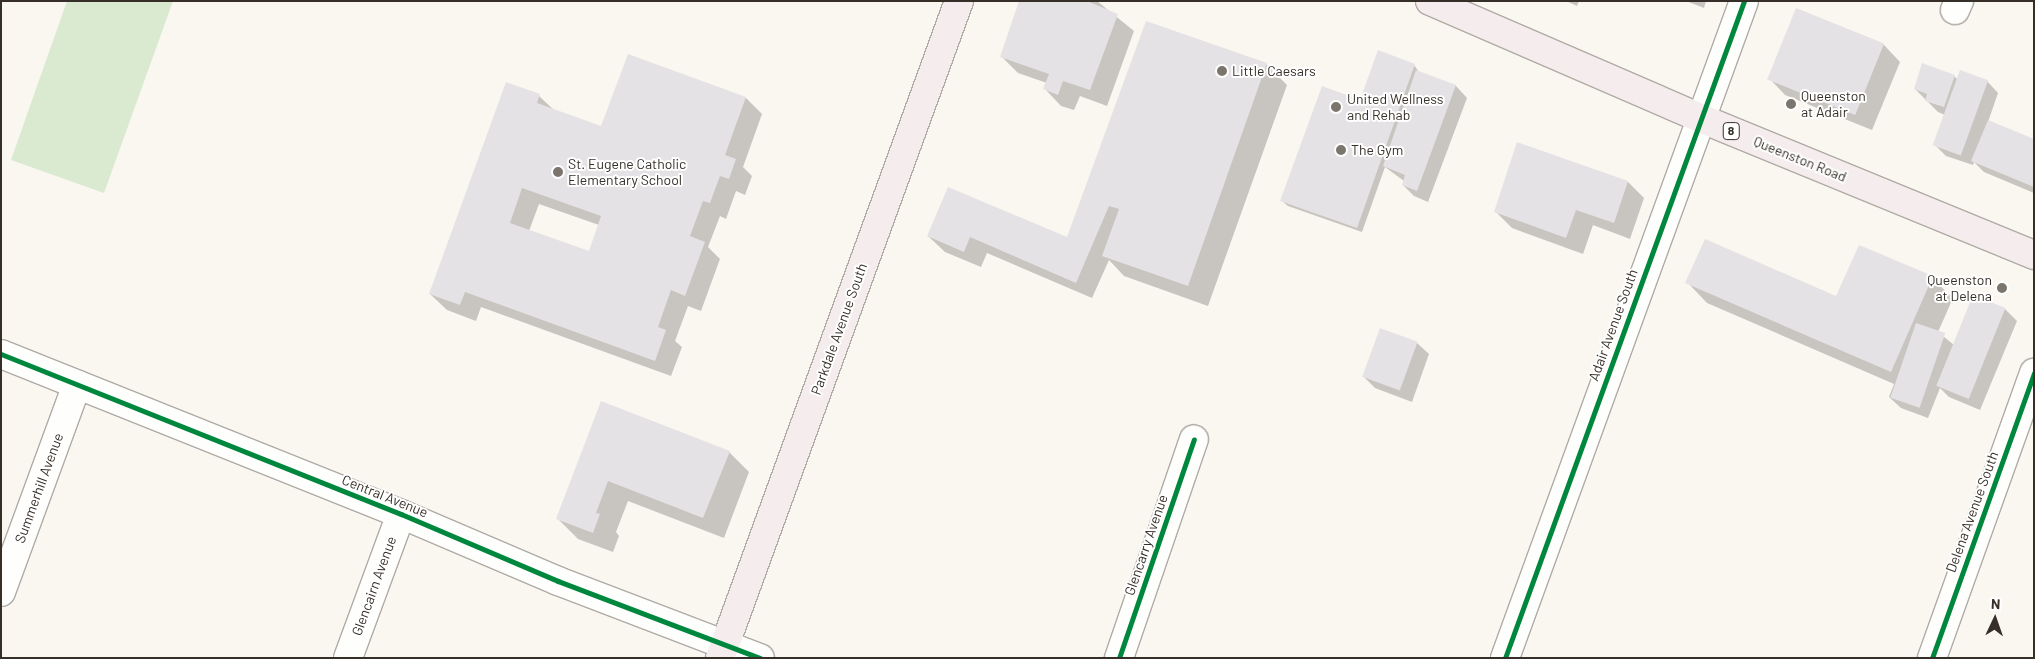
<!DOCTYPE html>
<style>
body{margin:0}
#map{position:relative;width:2035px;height:659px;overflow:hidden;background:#faf6f0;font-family:Barlow,sans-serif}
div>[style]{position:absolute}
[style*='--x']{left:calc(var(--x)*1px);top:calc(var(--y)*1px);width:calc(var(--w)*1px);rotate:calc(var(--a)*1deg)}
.green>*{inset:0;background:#d9ead1}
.shadow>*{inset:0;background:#0003}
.building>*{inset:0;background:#e5e2e5;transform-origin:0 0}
.roads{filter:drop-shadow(1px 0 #b0aba5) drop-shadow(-1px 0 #b0aba5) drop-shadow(0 1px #b0aba5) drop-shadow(0 -1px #b0aba5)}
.minor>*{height:28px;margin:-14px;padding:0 14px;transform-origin:14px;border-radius:14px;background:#fefefd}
.major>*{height:28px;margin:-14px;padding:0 14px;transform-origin:14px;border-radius:14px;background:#f5eded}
.cycleway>*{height:5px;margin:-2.5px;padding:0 2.5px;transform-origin:2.5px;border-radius:2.5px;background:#00873e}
.dots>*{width:14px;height:14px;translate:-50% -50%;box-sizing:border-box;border:2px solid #fff;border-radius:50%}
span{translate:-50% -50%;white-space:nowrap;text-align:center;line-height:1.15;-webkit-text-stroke:4px #fff;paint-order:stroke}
.shield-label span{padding:1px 4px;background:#fff;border:1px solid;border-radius:4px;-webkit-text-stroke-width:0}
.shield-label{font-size:12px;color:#362f27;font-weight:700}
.poi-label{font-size:14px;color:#362f27}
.left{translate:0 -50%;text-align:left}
.right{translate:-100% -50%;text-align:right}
.street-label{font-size:14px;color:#362f27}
.frame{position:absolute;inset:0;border:2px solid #362f27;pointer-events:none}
.north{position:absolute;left:1970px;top:594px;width:50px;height:50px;-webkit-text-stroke:4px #fff;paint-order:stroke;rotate:3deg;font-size:14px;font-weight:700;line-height:20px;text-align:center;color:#362f27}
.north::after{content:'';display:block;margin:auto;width:18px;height:22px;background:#362f27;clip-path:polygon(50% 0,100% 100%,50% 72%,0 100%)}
</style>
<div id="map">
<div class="green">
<i style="clip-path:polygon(67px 1px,173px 1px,104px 193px,11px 160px)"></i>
</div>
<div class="shadow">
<i style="clip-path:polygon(1021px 1px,1097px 1px,1134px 31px,1107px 106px,1080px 96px,1074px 110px,1061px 106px,1045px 89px,1047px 83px,1018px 73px,1001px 56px)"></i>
<i style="clip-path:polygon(1566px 1px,1579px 1px,1577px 6px)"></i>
<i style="clip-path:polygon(1686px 1px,1706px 1px,1704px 8px)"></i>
<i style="clip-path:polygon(1797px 10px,1884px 45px,1900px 62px,1872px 130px,1785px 95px,1769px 78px)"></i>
<i style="clip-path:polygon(1266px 64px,1287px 85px,1208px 306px,1124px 276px,1109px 260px,1092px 298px,987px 253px,981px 267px,945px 252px,928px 236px,1067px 239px)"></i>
<i style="clip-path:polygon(1414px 65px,1419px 72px,1456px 86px,1467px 98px,1428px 202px,1414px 196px,1403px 185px,1404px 181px,1385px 167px,1362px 232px,1288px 206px,1282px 201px,1361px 101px)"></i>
<i style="clip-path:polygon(1954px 76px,1958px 80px,1987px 81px,1998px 93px,1988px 122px,2034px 141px,2034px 193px,1984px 172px,1974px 162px,1973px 165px,1946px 156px,1935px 145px,1945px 115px,1938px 112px,1915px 89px)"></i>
<i style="clip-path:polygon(evenodd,539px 96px,555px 111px,602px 128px,746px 98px,762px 114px,743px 167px,752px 176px,745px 195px,736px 191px,726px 219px,720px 216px,708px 247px,720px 259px,701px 311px,688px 306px,675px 341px,682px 347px,671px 376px,481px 307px,476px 321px,447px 310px,430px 294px,539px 96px,539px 204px,599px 225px,590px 253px,529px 231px,539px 204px)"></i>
<i style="clip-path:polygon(1628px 182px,1644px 198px,1630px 239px,1593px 225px,1583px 254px,1512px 228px,1496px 212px)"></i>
<i style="clip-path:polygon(1860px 246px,1932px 278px,1953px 298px,1938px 332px,1954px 345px,2005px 309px,2017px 321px,1980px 410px,1949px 397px,1940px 388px,1928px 418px,1901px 408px,1889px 397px,1894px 384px,1707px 303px,1687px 282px,1837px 298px)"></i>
<i style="clip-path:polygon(1417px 343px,1429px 354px,1412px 402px,1375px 388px,1364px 377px)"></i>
<i style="clip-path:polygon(602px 403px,729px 452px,749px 472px,724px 538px,628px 501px,616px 532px,619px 536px,613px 552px,578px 539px,557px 518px)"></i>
</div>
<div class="building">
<i style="clip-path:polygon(1019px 1px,1087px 1px,1118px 14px,1090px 90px,1063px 81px,1058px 95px,1043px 89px,1049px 74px,1000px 57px)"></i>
<i style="left:1796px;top:8px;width:95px;height:77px;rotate:22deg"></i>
<i style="clip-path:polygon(1146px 21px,1267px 63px,1188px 286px,1102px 256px,1119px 209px,1109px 206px,1076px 283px,970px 237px,964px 252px,927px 236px,948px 187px,1067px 237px)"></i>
<i style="clip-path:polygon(1378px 50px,1415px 64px,1357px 228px,1280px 201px,1322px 86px,1360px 100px)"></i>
<i style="clip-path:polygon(evenodd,628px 54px,746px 97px,725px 155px,736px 159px,729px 179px,720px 176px,710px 203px,703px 201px,690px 236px,705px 242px,685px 296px,671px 290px,658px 327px,666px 330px,655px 361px,465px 292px,460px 305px,429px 294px,506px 82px,540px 94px,537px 103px,601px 126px,628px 54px,522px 188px,601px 216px,589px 251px,510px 223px,522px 188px)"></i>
<i style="clip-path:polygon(1922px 63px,1955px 75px,1944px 107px,1925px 101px,1927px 94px,1914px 89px)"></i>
<i style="clip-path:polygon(1416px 70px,1456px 85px,1417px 191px,1402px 185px,1405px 175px,1383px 166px)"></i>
<i style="left:1960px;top:70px;width:30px;height:80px;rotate:20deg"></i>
<i style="clip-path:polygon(1988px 120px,2034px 139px,2034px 187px,1971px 161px)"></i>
<i style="clip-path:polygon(1517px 142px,1628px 181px,1614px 223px,1576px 210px,1566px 238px,1494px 212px)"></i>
<i style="clip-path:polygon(1705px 239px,1836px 296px,1859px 245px,1933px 276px,1891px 372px,1685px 283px)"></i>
<i style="left:1973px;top:295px;width:35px;height:98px;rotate:22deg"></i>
<i style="left:1916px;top:323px;width:31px;height:79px;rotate:19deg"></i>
<i style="left:1380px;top:328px;width:40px;height:52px;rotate:20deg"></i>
<i style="clip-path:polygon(601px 401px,730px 451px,703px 518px,608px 481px,596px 513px,600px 514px,593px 533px,556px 519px)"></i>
</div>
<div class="roads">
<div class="minor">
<i style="--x:1955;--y:10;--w:10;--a:-66"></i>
<i style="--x:1;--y:354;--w:431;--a:21.8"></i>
<i style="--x:401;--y:514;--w:171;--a:23.1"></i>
<i style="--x:558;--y:581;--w:216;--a:20.9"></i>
<i style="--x:1;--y:592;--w:221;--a:-69.9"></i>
<i style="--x:348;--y:658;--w:153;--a:-69.8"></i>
<i style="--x:1119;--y:658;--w:231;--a:-71.1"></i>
<i style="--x:1505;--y:658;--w:699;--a:-70.01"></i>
<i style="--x:1932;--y:658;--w:303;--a:-70.3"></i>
</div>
<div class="major">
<i style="--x:1430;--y:1;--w:294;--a:23.4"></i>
<i style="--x:1700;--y:118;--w:361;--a:22.3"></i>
<i style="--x:720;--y:658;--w:699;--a:-70.01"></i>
</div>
</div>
<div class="cycleway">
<i style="--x:1;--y:354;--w:431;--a:21.8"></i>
<i style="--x:401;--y:514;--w:171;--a:23.1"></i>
<i style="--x:558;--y:581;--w:216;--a:20.9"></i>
<i style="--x:1119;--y:658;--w:231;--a:-71.1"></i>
<i style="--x:1505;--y:658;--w:699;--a:-70.01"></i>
<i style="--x:1932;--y:658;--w:303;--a:-70.3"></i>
</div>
<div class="dots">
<i style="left:1222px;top:71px;background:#7b756d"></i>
<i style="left:1791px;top:104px;background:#7b756d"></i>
<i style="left:1336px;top:107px;background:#7b756d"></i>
<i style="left:1341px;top:150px;background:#7b756d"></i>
<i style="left:558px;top:172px;background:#7b756d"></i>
<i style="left:2002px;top:288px;background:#7b756d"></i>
</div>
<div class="shield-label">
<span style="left:1731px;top:131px">8</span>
</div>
<div class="poi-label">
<span class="left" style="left:1232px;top:71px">Little Caesars</span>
<span class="left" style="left:1801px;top:104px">Queenston<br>at Adair</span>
<span class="left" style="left:1347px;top:107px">United Wellness<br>and Rehab</span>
<span class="left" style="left:1351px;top:150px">The Gym</span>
<span class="left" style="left:568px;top:172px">St. Eugene Catholic<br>Elementary School</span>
<span class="right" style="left:1992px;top:288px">Queenston<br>at Delena</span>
</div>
<div class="street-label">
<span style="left:1800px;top:159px;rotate:22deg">Queenston Road</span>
<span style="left:1613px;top:325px;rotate:-70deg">Adair Avenue South</span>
<span style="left:839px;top:329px;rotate:-70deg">Parkdale Avenue South</span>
<span style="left:39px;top:488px;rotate:-70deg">Summerhill Avenue</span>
<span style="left:385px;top:496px;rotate:22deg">Central Avenue</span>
<span style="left:1972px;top:512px;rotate:-70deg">Delena Avenue South</span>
<span style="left:1146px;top:545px;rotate:-71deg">Glencarry Avenue</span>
<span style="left:374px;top:586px;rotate:-70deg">Glencairn Avenue</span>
</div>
<div class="frame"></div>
<div class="north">N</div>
</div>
